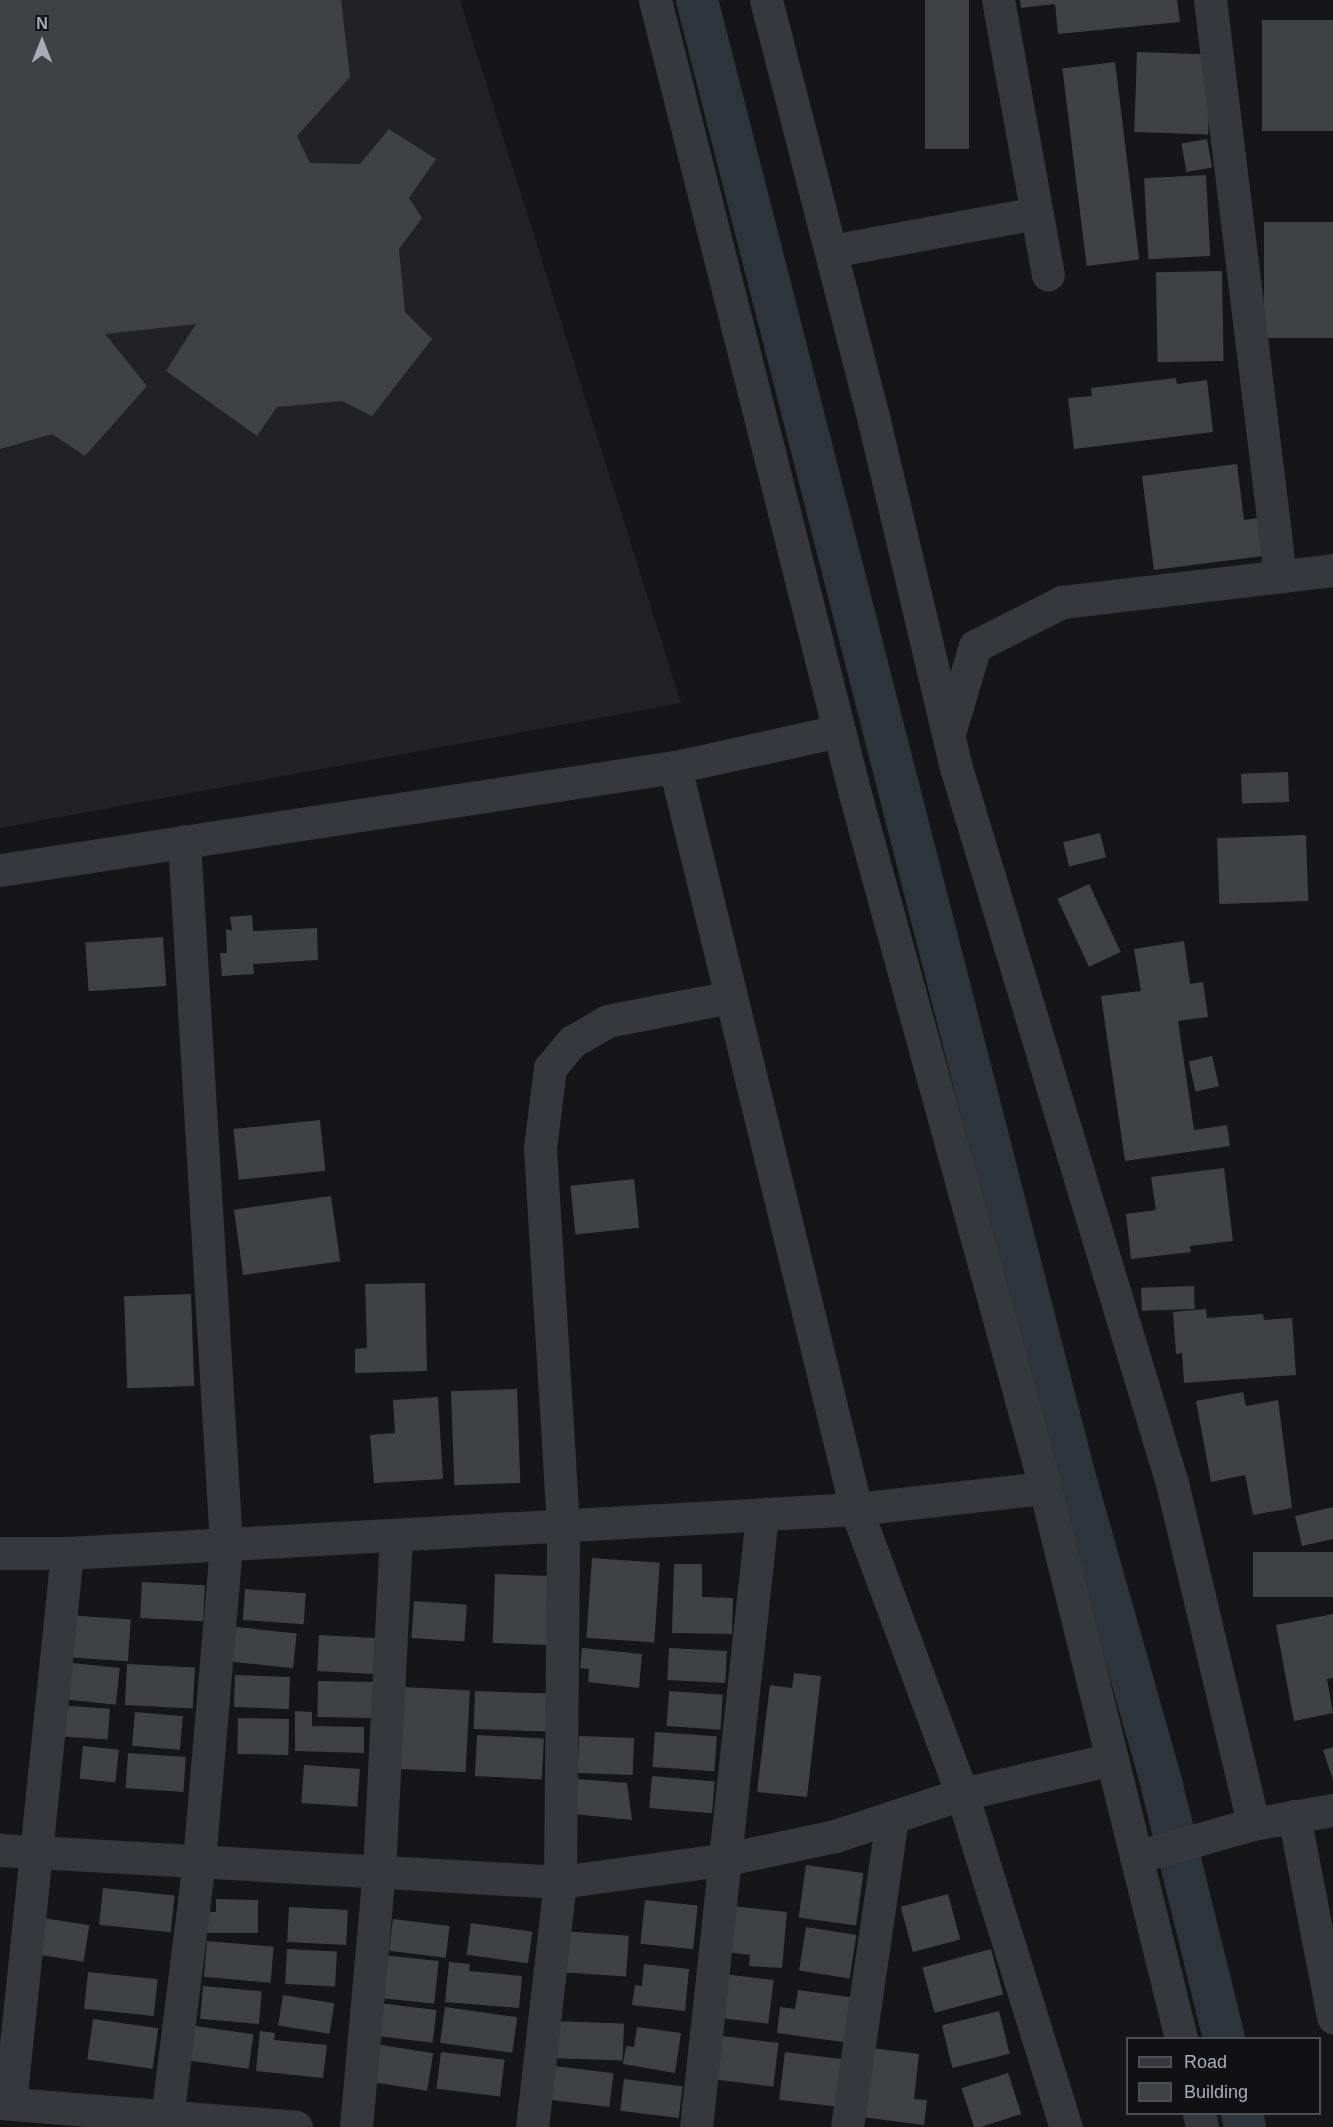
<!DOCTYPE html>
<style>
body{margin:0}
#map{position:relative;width:1333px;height:2127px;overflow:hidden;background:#161618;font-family:Arial,sans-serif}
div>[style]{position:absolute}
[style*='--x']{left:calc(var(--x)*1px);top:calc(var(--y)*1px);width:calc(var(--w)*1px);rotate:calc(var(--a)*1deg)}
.built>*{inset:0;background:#222225}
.canal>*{height:42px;margin:-21px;padding:0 21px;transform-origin:21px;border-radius:21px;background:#2c353c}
.building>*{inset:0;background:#404145;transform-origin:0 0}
.street>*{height:33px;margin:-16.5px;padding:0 16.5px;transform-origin:16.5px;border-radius:16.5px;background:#37383d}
span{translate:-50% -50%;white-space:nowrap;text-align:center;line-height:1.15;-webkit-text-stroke:6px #111113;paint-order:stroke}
.legend{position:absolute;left:1126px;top:2037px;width:195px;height:78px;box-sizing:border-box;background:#111113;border:2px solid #4d4f55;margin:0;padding:8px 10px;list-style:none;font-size:18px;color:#a8adb8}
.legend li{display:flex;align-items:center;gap:12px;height:30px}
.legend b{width:30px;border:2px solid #4d4f55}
.north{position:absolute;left:12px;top:12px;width:60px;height:60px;-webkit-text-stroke:4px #111113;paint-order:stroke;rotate:0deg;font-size:16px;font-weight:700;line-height:24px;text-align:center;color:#a8adb8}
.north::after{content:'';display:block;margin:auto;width:21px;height:27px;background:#a8adb8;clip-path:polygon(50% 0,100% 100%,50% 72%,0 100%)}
</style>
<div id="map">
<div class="built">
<i style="clip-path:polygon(0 0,460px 0,681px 703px,0 828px)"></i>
</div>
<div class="canal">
<i style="--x:697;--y:0;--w:1521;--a:75.65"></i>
<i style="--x:1074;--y:1474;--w:324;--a:74.2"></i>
<i style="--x:1162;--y:1786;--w:260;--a:76.2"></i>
<i style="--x:1242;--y:2114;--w:13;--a:77"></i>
</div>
<div class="building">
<i style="clip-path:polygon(0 0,341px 0,350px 77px,297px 136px,310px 163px,360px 164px,389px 129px,436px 159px,409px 198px,422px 218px,399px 249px,405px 312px,432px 339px,372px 416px,342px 401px,277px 407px,257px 436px,166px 371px,196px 324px,105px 334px,147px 386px,85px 456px,52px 434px,0 449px)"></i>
<i style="left:925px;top:0;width:44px;height:149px"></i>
<i style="clip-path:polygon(1020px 0,1177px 0,1180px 22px,1058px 34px,1055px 4px,1021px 8px)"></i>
<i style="left:1333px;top:20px;width:111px;height:71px;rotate:90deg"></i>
<i style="left:1137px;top:52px;width:74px;height:80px;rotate:2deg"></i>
<i style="left:1115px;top:62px;width:199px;height:53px;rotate:83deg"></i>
<i style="left:1207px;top:139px;width:29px;height:26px;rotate:80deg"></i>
<i style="left:1206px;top:175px;width:81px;height:62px;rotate:87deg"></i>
<i style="left:1333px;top:222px;width:116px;height:69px;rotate:90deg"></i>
<i style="left:1222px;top:271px;width:90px;height:66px;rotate:89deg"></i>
<i style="clip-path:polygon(1176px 378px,1177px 384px,1207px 380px,1213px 432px,1074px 449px,1068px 398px,1092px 396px,1091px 388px)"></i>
<i style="clip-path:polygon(1237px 464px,1244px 520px,1258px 518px,1263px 556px,1154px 570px,1142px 476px)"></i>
<i style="left:1288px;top:772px;width:30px;height:47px;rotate:88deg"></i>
<i style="left:1100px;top:833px;width:25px;height:38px;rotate:76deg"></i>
<i style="left:1306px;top:835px;width:66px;height:89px;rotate:88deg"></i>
<i style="left:1089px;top:884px;width:75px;height:35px;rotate:65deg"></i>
<i style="clip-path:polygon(252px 915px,253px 931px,317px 928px,318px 960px,253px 964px,254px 974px,222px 976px,220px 953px,227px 953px,226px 929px,232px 931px,230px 917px)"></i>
<i style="left:163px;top:937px;width:49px;height:78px;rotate:86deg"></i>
<i style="clip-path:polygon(1184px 941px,1190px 984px,1203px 982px,1208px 1017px,1178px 1021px,1194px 1130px,1227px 1125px,1230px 1146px,1125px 1161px,1101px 996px,1141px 991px,1134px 949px)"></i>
<i style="left:1212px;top:1056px;width:31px;height:24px;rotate:77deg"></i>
<i style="left:320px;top:1120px;width:51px;height:87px;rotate:84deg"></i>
<i style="clip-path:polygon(1224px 1168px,1233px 1241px,1190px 1246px,1191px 1252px,1131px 1259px,1126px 1214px,1156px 1210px,1151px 1177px)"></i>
<i style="left:634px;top:1179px;width:49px;height:64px;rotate:84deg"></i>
<i style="left:331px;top:1196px;width:66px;height:98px;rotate:82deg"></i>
<i style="clip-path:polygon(425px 1283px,427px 1371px,355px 1373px,355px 1349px,367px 1348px,365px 1284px)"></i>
<i style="left:1194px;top:1286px;width:23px;height:53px;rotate:88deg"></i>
<i style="left:191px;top:1294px;width:92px;height:67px;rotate:88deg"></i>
<i style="clip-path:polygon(1206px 1309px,1207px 1318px,1263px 1314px,1264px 1320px,1292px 1318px,1296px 1375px,1184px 1383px,1182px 1353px,1176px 1354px,1173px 1312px)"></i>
<i style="left:517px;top:1389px;width:94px;height:66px;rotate:88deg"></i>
<i style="clip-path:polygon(1243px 1392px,1246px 1406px,1278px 1400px,1292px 1508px,1253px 1515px,1245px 1475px,1211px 1482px,1196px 1401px)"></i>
<i style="clip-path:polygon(438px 1397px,443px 1479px,374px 1483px,370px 1435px,395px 1433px,393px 1400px)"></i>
<i style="clip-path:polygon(1333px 1507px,1333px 1539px,1302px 1546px,1295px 1516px)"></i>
<i style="left:1333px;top:1552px;width:45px;height:80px;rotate:90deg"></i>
<i style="left:592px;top:1558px;width:68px;height:80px;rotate:4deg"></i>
<i style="clip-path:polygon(674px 1564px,702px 1564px,702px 1597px,733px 1598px,732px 1634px,672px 1633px)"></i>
<i style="left:495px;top:1574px;width:56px;height:69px;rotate:2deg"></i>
<i style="left:142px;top:1582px;width:63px;height:36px;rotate:3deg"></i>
<i style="left:245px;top:1589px;width:61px;height:31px;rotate:4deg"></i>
<i style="left:414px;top:1601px;width:53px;height:37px;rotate:4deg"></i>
<i style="clip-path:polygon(1333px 1614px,1333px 1678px,1327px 1679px,1333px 1713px,1294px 1721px,1276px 1625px)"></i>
<i style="left:67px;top:1615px;width:64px;height:42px;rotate:4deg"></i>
<i style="left:236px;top:1627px;width:61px;height:35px;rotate:6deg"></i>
<i style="left:319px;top:1635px;width:56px;height:36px;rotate:3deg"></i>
<i style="clip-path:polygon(582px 1648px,642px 1654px,639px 1688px,588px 1682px,589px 1669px,580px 1668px)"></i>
<i style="left:669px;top:1648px;width:58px;height:32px;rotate:3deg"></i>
<i style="left:63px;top:1662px;width:57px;height:37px;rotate:6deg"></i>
<i style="left:127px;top:1664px;width:68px;height:41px;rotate:3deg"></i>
<i style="clip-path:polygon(794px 1673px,821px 1676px,807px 1797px,757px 1792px,770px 1685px,792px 1688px)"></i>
<i style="left:235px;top:1675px;width:55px;height:32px;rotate:2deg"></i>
<i style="left:318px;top:1681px;width:56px;height:36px;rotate:1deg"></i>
<i style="left:404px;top:1687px;width:66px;height:82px;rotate:3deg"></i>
<i style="left:475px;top:1691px;width:75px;height:38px;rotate:2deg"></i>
<i style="left:669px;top:1691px;width:54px;height:35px;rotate:4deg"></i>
<i style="left:57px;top:1705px;width:53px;height:31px;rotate:4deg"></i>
<i style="clip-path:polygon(295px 1711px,312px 1712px,312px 1726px,364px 1727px,364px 1753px,295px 1751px)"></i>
<i style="left:135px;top:1712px;width:48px;height:34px;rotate:5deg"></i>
<i style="left:238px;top:1718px;width:51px;height:36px;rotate:1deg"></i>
<i style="left:655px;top:1732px;width:62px;height:35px;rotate:4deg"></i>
<i style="left:477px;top:1735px;width:67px;height:41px;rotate:3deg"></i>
<i style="left:579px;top:1736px;width:55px;height:37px;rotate:2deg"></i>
<i style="left:83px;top:1746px;width:36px;height:33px;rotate:6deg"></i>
<i style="clip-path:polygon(1333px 1747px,1333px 1780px,1323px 1750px)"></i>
<i style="left:128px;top:1753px;width:58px;height:35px;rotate:4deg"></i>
<i style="left:304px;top:1765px;width:56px;height:38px;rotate:4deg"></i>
<i style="left:652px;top:1776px;width:63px;height:32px;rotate:5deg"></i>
<i style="clip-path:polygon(577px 1779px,627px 1783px,632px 1820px,574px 1814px)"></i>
<i style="left:806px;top:1865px;width:58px;height:53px;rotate:8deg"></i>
<i style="left:103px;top:1888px;width:72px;height:37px;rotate:6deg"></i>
<i style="left:948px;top:1894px;width:47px;height:49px;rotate:75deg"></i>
<i style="clip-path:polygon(216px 1899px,258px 1900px,258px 1933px,200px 1933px,201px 1912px,216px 1912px)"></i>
<i style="left:645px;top:1900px;width:53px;height:44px;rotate:6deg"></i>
<i style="clip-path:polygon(732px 1906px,787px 1912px,782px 1968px,749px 1966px,750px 1955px,727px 1952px)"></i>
<i style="left:289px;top:1907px;width:59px;height:35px;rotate:3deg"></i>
<i style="left:37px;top:1917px;width:53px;height:37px;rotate:9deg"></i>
<i style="left:393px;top:1919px;width:57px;height:32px;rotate:7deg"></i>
<i style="left:471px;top:1923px;width:62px;height:32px;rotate:8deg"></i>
<i style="left:806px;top:1927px;width:51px;height:44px;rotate:9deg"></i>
<i style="left:562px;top:1931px;width:67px;height:41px;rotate:4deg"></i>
<i style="left:207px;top:1941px;width:67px;height:36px;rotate:5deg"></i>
<i style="left:287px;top:1949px;width:50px;height:35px;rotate:3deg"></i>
<i style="left:991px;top:1949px;width:47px;height:71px;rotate:75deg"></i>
<i style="left:382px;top:1955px;width:57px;height:43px;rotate:6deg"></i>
<i style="clip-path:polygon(449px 1962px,470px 1964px,469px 1971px,522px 1976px,519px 2008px,445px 2002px)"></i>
<i style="clip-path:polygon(644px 1964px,689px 1969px,685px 2011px,632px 2005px,635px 1985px,642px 1986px)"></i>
<i style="left:88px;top:1972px;width:70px;height:37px;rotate:6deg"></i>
<i style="left:724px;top:1974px;width:50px;height:44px;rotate:7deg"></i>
<i style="left:203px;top:1986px;width:59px;height:33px;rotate:5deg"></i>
<i style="clip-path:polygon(798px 1990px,856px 1998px,850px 2043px,777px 2033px,780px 2007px,795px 2009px)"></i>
<i style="left:283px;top:1995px;width:52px;height:31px;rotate:9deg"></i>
<i style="left:379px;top:2003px;width:58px;height:33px;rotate:7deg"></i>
<i style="left:445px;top:2007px;width:73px;height:36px;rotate:8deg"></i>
<i style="left:999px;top:2011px;width:44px;height:59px;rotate:76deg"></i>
<i style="left:93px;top:2019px;width:66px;height:41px;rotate:8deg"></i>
<i style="left:550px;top:2021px;width:74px;height:37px;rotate:2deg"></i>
<i style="left:195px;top:2026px;width:59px;height:35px;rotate:8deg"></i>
<i style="clip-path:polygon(637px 2027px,681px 2033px,675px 2073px,623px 2064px,626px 2046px,634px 2047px)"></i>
<i style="clip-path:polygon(260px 2031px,275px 2033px,274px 2040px,327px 2045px,323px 2078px,256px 2071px)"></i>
<i style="left:722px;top:2036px;width:57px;height:44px;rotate:7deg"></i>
<i style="left:369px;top:2043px;width:65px;height:38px;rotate:9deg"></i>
<i style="clip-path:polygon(871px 2048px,919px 2054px,914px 2099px,927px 2100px,924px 2125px,862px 2117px)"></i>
<i style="left:441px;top:2052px;width:64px;height:37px;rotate:7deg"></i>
<i style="left:785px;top:2052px;width:63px;height:48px;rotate:7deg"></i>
<i style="left:546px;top:2065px;width:68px;height:34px;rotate:7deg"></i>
<i style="left:1008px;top:2073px;width:43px;height:49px;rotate:72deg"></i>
<i style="left:624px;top:2079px;width:59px;height:32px;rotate:7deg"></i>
</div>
<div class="street">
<i style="--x:655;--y:0;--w:819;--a:75.86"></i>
<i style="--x:855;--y:794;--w:703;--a:74.66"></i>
<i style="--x:1041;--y:1472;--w:583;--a:76.11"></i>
<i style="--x:766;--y:0;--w:435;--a:75.6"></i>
<i style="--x:874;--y:421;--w:352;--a:76.7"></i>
<i style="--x:955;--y:764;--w:751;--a:73.21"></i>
<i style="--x:1172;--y:1483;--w:350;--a:76.6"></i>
<i style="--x:998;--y:0;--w:279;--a:79.7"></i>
<i style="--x:1210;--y:0;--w:580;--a:83.07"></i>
<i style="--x:831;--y:251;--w:209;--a:-10.5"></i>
<i style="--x:949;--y:733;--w:91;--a:-73.4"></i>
<i style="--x:975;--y:646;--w:97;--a:-26.8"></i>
<i style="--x:1062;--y:602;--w:273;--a:-6.7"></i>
<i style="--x:675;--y:767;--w:168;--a:-12.4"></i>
<i style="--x:0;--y:870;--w:683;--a:-8.68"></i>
<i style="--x:675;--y:767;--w:764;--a:76.29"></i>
<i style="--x:856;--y:1509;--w:304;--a:69.6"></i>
<i style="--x:962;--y:1794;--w:154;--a:-13.1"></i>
<i style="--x:0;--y:1553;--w:67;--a:0"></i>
<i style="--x:67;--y:1553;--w:790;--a:-3.19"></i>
<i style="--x:856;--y:1509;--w:189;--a:-6.4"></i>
<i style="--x:1294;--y:1816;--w:205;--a:79"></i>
<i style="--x:0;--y:1850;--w:561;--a:3.27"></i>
<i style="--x:560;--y:1882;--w:169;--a:-7.8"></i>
<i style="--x:727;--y:1859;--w:110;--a:-12"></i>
<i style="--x:835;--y:1836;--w:134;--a:-18.3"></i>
<i style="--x:962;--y:1794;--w:349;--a:72.7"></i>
<i style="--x:1136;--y:1857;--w:122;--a:-15.8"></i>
<i style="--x:1253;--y:1824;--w:81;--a:-9.9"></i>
<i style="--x:0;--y:2103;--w:297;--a:4.6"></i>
<i style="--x:10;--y:2103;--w:553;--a:-84.08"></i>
<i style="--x:1199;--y:2114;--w:13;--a:77"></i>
<i style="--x:167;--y:2118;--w:259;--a:-82.9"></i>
<i style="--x:199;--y:1861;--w:318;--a:-85.1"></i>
<i style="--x:226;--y:1544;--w:704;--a:-93.42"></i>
<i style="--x:356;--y:2127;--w:257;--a:-84.9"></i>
<i style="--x:379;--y:1871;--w:336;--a:-87.1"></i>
<i style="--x:532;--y:2127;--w:247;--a:-83.5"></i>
<i style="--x:560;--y:1882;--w:357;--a:-89.5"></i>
<i style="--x:563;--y:1525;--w:378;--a:-93.5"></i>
<i style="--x:540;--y:1148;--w:81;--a:-82.9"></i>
<i style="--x:550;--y:1068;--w:35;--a:-50"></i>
<i style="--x:573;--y:1041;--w:39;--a:-30"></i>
<i style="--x:607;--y:1021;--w:125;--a:-11"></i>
<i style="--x:696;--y:2127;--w:616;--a:-83.84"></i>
<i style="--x:847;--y:2127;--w:312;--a:-81.7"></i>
</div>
<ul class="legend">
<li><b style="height:8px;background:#37383d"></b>Road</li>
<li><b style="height:16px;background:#404145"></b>Building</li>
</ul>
<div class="north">N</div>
</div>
